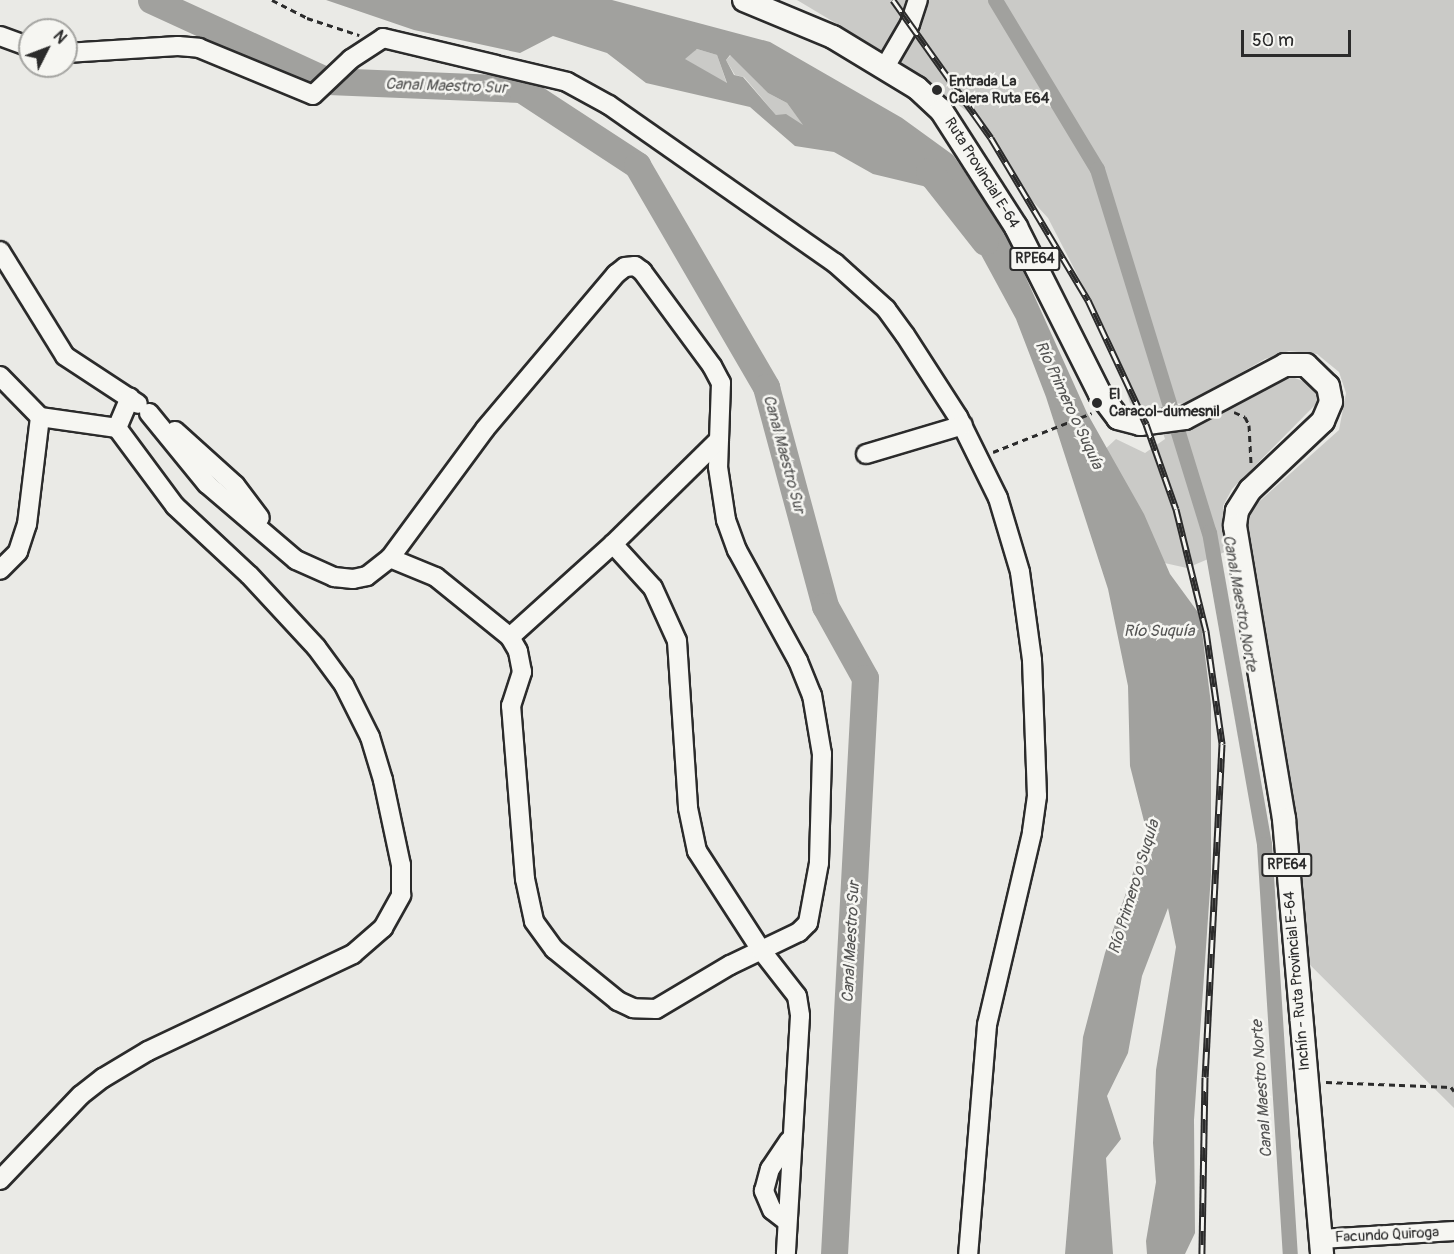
<!DOCTYPE html>
<meta charset="utf-8">
<style>
body{margin:0}
#map{position:relative;width:1454px;height:1254px;overflow:hidden;background:#eaeae6;font-family:Pangolin,sans-serif}
div>[style]{position:absolute}
[style*='--x']{left:calc(var(--x)*1px);top:calc(var(--y)*1px);width:calc(var(--w)*1px);rotate:calc(var(--a)*1deg)}
.green>*{inset:0;background:#cacac7}
.water>*{inset:0;background:#a1a19e}
.canal>*{height:15px;margin:-7.5px;padding:0 7.5px;transform-origin:7.5px;border-radius:7.5px;background:#a1a19e}
.river>*{height:27px;margin:-13.5px;padding:0 13.5px;transform-origin:13.5px;border-radius:13.5px;background:#a1a19e}
.path>*{height:3px;margin-top:-1.5px;transform-origin:0;background:repeating-linear-gradient(90deg,#2b2b2b 0 6px,transparent 0 10.5px)}
.roads{filter:drop-shadow(2px 0 #2b2b2b) drop-shadow(-2px 0 #2b2b2b) drop-shadow(0 2px #2b2b2b) drop-shadow(0 -2px #2b2b2b)}
.minor>*{height:18px;margin:-9px;padding:0 9px;transform-origin:9px;border-radius:9px;background:#f6f6f2}
.major>*{height:22px;margin:-11px;padding:0 11px;transform-origin:11px;border-radius:11px;background:#f6f6f2}
.rail>*{height:7px;margin-top:-3.5px;transform-origin:0;background:repeating-linear-gradient(90deg,#f6f6f2 0 14px,#2b2b2b 0 28px);box-sizing:border-box;border-block:2px solid #2b2b2b}
.dots>*{width:16px;height:16px;translate:-50% -50%;box-sizing:border-box;border:3px solid #f6f6f2;border-radius:50%}
span{translate:-50% -50%;white-space:nowrap;text-align:center;line-height:1.15;-webkit-text-stroke:5px #f6f6f2;paint-order:stroke}
.shield-label span{padding:2px 4px;background:#f6f6f2;border:2px solid;border-radius:4px;-webkit-text-stroke-width:0}
.shield-label{font-size:14px;color:#2b2b2b;font-weight:700}
.poi-label{font-size:15px;color:#2b2b2b;font-weight:700}
.left{translate:0 -50%;text-align:left}
.street-label{font-size:15px;color:#2b2b2b}
.water-label{font-size:16px;color:#545453;font-style:italic}
.north{position:absolute;left:18px;top:18px;width:60px;height:60px;box-sizing:border-box;background:#f6f6f2;border:2px solid #a5a5a2;border-radius:50%;rotate:48deg;font-size:16px;font-weight:700;line-height:24px;text-align:center;color:#2b2b2b}
.north::after{content:'';display:block;margin:auto;width:21px;height:27px;background:#2b2b2b;clip-path:polygon(50% 0,100% 100%,50% 72%,0 100%)}
.scale{position:absolute;left:1241px;top:30px;width:110px;height:27px;box-sizing:border-box;border:3px solid #2b2b2b;border-top:0;padding-left:8px;font-size:18px;line-height:21px;white-space:nowrap;color:#2b2b2b;-webkit-text-stroke:4px #f6f6f2;paint-order:stroke}
</style>
<div id="map">
<div class="green">
<i style="clip-path:polygon(797px 0,1454px 0,1454px 1108px,1294px 949px,1294px 813px,1246px 526px,1252px 508px,1339px 430px,1346px 393px,1339px 372px,1317px 354px,1289px 351px,1265px 359px,1186px 404px,1172px 403px,1176px 416px,1194px 424px,1292px 377px,1311px 384px,1317px 392px,1318px 402px,1232px 489px,1223px 506px,1227px 551px,1187px 568px,1160px 562px,1100px 454px,1116px 439px,1145px 453px,1165px 439px,1157px 415px,1130px 403px,1109px 336px,1048px 218px,1016px 183px,976px 118px,899px 61px)"></i>
<i style="clip-path:polygon(697px 49px,717px 55px,727px 84px,684px 59px)"></i>
<i style="clip-path:polygon(731px 55px,768px 93px,787px 103px,805px 127px,776px 115px,744px 77px,735px 75px,726px 60px)"></i>
</div>
<div class="water">
<i style="clip-path:polygon(evenodd,326px 0,612px 0,770px 42px,902px 118px,953px 155px,1005px 231px,1087px 413px,1144px 514px,1170px 574px,1200px 615px,1211px 704px,1211px 875px,1194px 1120px,1195px 1233px,1185px 1254px,1147px 1254px,1146px 1241px,1156px 1182px,1153px 1143px,1156px 1070px,1176px 947px,1168px 908px,1142px 976px,1128px 1053px,1107px 1096px,1121px 1139px,1106px 1158px,1113px 1254px,1065px 1254px,1083px 1037px,1105px 953px,1147px 833px,1130px 766px,1128px 686px,1108px 589px,1046px 397px,1016px 319px,978px 249px,957px 201px,923px 186px,873px 174px,834px 152px,795px 146px,750px 107px,646px 83px,607px 53px,553px 36px,520px 53px,414px 30px,326px 0,697px 49px,717px 55px,727px 83px,685px 59px,697px 49px,326px 0,730px 55px,768px 93px,787px 103px,803px 125px,786px 114px,776px 115px,743px 77px,734px 75px,726px 60px,730px 55px)"></i>
</div>
<div class="canal">
<i style="--x:995;--y:0;--w:197;--a:58.9"></i>
<i style="--x:1097;--y:169;--w:380;--a:72.9"></i>
<i style="--x:1209;--y:532;--w:317;--a:80"></i>
<i style="--x:1264;--y:844;--w:411;--a:86.4"></i>
</div>
<div class="river">
<i style="--x:151;--y:0;--w:195;--a:24.6"></i>
<i style="--x:328;--y:81;--w:193;--a:2.4"></i>
<i style="--x:521;--y:89;--w:139;--a:33.2"></i>
<i style="--x:637;--y:165;--w:257;--a:59.8"></i>
<i style="--x:766;--y:387;--w:227;--a:74.9"></i>
<i style="--x:825;--y:606;--w:82;--a:60.9"></i>
<i style="--x:865;--y:678;--w:577;--a:93.08"></i>
<i style="--x:929;--y:171;--w:90;--a:51.7"></i>
</div>
<div class="path">
<i style="--x:272;--y:0;--w:39;--a:27"></i>
<i style="--x:307;--y:18;--w:55;--a:18.1"></i>
<i style="--x:1234;--y:412;--w:12;--a:24"></i>
<i style="--x:1245;--y:417;--w:9;--a:63"></i>
<i style="--x:1249;--y:425;--w:38;--a:87"></i>
<i style="--x:993;--y:452;--w:106;--a:-21.5"></i>
<i style="--x:1326;--y:1082;--w:125;--a:2.3"></i>
<i style="--x:1451;--y:1087;--w:5;--a:53"></i>
</div>
<div class="roads">
<div class="minor">
<i style="--x:0;--y:36;--w:32;--a:20"></i>
<i style="--x:66;--y:53;--w:112;--a:-3.6"></i>
<i style="--x:178;--y:46;--w:21;--a:5"></i>
<i style="--x:199;--y:48;--w:123;--a:22.4"></i>
<i style="--x:313;--y:95;--w:52;--a:-43.5"></i>
<i style="--x:351;--y:59;--w:38;--a:-33"></i>
<i style="--x:383;--y:38;--w:189;--a:13.4"></i>
<i style="--x:567;--y:82;--w:48;--a:28.7"></i>
<i style="--x:609;--y:105;--w:276;--a:35"></i>
<i style="--x:835;--y:263;--w:69;--a:42"></i>
<i style="--x:886;--y:309;--w:32;--a:54"></i>
<i style="--x:905;--y:335;--w:98;--a:57.1"></i>
<i style="--x:958;--y:417;--w:90;--a:63.7"></i>
<i style="--x:998;--y:498;--w:77;--a:73.4"></i>
<i style="--x:1020;--y:572;--w:89;--a:82.2"></i>
<i style="--x:1032;--y:660;--w:136;--a:87.9"></i>
<i style="--x:1037;--y:796;--w:37;--a:98"></i>
<i style="--x:1032;--y:833;--w:197;--a:103.2"></i>
<i style="--x:987;--y:1025;--w:230;--a:94.7"></i>
<i style="--x:885;--y:67;--w:50;--a:-59.8"></i>
<i style="--x:910;--y:24;--w:25;--a:-72"></i>
<i style="--x:0;--y:251;--w:123;--a:58.2"></i>
<i style="--x:65;--y:356;--w:87;--a:33.3"></i>
<i style="--x:0;--y:376;--w:57;--a:45.7"></i>
<i style="--x:40;--y:417;--w:108;--a:96.9"></i>
<i style="--x:27;--y:524;--w:29;--a:108"></i>
<i style="--x:18;--y:552;--w:25;--a:135"></i>
<i style="--x:149;--y:413;--w:92;--a:50.8"></i>
<i style="--x:207;--y:484;--w:117;--a:40.5"></i>
<i style="--x:296;--y:560;--w:42;--a:24.1"></i>
<i style="--x:334;--y:577;--w:19;--a:6"></i>
<i style="--x:353;--y:579;--w:14;--a:-12"></i>
<i style="--x:367;--y:576;--w:29;--a:-38"></i>
<i style="--x:390;--y:558;--w:160;--a:-53.6"></i>
<i style="--x:485;--y:429;--w:203;--a:-49.8"></i>
<i style="--x:616;--y:274;--w:11;--a:-38"></i>
<i style="--x:625;--y:267;--w:10;--a:-6"></i>
<i style="--x:635;--y:266;--w:9;--a:36"></i>
<i style="--x:642;--y:271;--w:118;--a:53.6"></i>
<i style="--x:712;--y:366;--w:19;--a:62"></i>
<i style="--x:721;--y:383;--w:84;--a:92"></i>
<i style="--x:718;--y:467;--w:54;--a:81.4"></i>
<i style="--x:726;--y:520;--w:32;--a:70"></i>
<i style="--x:737;--y:550;--w:127;--a:61.2"></i>
<i style="--x:798;--y:661;--w:37;--a:68"></i>
<i style="--x:812;--y:695;--w:60;--a:80.4"></i>
<i style="--x:822;--y:754;--w:109;--a:91.6"></i>
<i style="--x:819;--y:863;--w:61;--a:100.4"></i>
<i style="--x:808;--y:923;--w:13;--a:135"></i>
<i style="--x:799;--y:932;--w:76;--a:154.4"></i>
<i style="--x:730;--y:965;--w:86;--a:149.3"></i>
<i style="--x:656;--y:1009;--w:23;--a:-178"></i>
<i style="--x:633;--y:1008;--w:17;--a:-155"></i>
<i style="--x:618;--y:1001;--w:82;--a:-140.9"></i>
<i style="--x:554;--y:949;--w:34;--a:-126"></i>
<i style="--x:534;--y:921;--w:43;--a:-102.1"></i>
<i style="--x:525;--y:879;--w:174;--a:-94.6"></i>
<i style="--x:511;--y:706;--w:36;--a:-72"></i>
<i style="--x:522;--y:672;--w:21;--a:-101"></i>
<i style="--x:518;--y:651;--w:16;--a:-120"></i>
<i style="--x:510;--y:637;--w:95;--a:-141"></i>
<i style="--x:436;--y:577;--w:50;--a:-157.6"></i>
<i style="--x:40;--y:417;--w:78;--a:8.1"></i>
<i style="--x:175;--y:431;--w:81;--a:42"></i>
<i style="--x:235;--y:485;--w:41;--a:52.9"></i>
<i style="--x:866;--y:454;--w:101;--a:-16.6"></i>
<i style="--x:613;--y:544;--w:59;--a:47.7"></i>
<i style="--x:653;--y:588;--w:58;--a:65.6"></i>
<i style="--x:677;--y:641;--w:167;--a:86.2"></i>
<i style="--x:688;--y:808;--w:44;--a:78.2"></i>
<i style="--x:697;--y:851;--w:118;--a:57.1"></i>
<i style="--x:761;--y:950;--w:58;--a:52"></i>
<i style="--x:797;--y:996;--w:20;--a:81"></i>
<i style="--x:800;--y:1016;--w:238;--a:93.4"></i>
<i style="--x:510;--y:637;--w:139;--a:-42.1"></i>
<i style="--x:613;--y:544;--w:148;--a:-44.5"></i>
<i style="--x:0;--y:1180;--w:117;--a:-46.4"></i>
<i style="--x:81;--y:1095;--w:28;--a:-38"></i>
<i style="--x:103;--y:1078;--w:52;--a:-31"></i>
<i style="--x:148;--y:1051;--w:227;--a:-25.3"></i>
<i style="--x:353;--y:954;--w:40;--a:-41"></i>
<i style="--x:383;--y:928;--w:38;--a:-61"></i>
<i style="--x:401;--y:895;--w:30;--a:-90"></i>
<i style="--x:401;--y:865;--w:87;--a:-102"></i>
<i style="--x:383;--y:780;--w:45;--a:-106.8"></i>
<i style="--x:370;--y:737;--w:58;--a:-116.6"></i>
<i style="--x:344;--y:685;--w:47;--a:-126.4"></i>
<i style="--x:316;--y:647;--w:98;--a:-132.9"></i>
<i style="--x:249;--y:575;--w:101;--a:-137"></i>
<i style="--x:175;--y:506;--w:97;--a:-126.6"></i>
<i style="--x:117;--y:428;--w:33;--a:-67"></i>
<i style="--x:785;--y:1220;--w:16;--a:-142"></i>
<i style="--x:772;--y:1210;--w:21;--a:-113"></i>
<i style="--x:764;--y:1191;--w:23;--a:-75"></i>
<i style="--x:770;--y:1169;--w:34;--a:-56"></i>
<i style="--x:1321;--y:1239;--w:133;--a:-3.4"></i>
</div>
<div class="major">
<i style="--x:744;--y:0;--w:96;--a:22.6"></i>
<i style="--x:833;--y:37;--w:98;--a:31.3"></i>
<i style="--x:917;--y:88;--w:33;--a:43"></i>
<i style="--x:941;--y:110;--w:139;--a:57.3"></i>
<i style="--x:1016;--y:227;--w:187;--a:63.3"></i>
<i style="--x:1100;--y:394;--w:30;--a:53"></i>
<i style="--x:1118;--y:418;--w:23;--a:15"></i>
<i style="--x:1140;--y:424;--w:45;--a:-7.6"></i>
<i style="--x:1185;--y:418;--w:113;--a:-27.9"></i>
<i style="--x:1285;--y:365;--w:21;--a:0"></i>
<i style="--x:1306;--y:365;--w:30;--a:44"></i>
<i style="--x:1328;--y:386;--w:16;--a:79"></i>
<i style="--x:1331;--y:402;--w:21;--a:113"></i>
<i style="--x:1323;--y:421;--w:100;--a:136.6"></i>
<i style="--x:1250;--y:490;--w:25;--a:122"></i>
<i style="--x:1237;--y:511;--w:15;--a:98"></i>
<i style="--x:1235;--y:526;--w:297;--a:80.5"></i>
<i style="--x:1284;--y:819;--w:437;--a:85"></i>
</div>
</div>
<div class="rail">
<i style="--x:893;--y:0;--w:169;--a:54.6"></i>
<i style="--x:991;--y:138;--w:189;--a:59.1"></i>
<i style="--x:1088;--y:300;--w:137;--a:64.9"></i>
<i style="--x:1146;--y:424;--w:90;--a:70.6"></i>
<i style="--x:1176;--y:509;--w:126;--a:76.2"></i>
<i style="--x:1206;--y:631;--w:114;--a:81.9"></i>
<i style="--x:1222;--y:744;--w:333;--a:92.9"></i>
<i style="--x:1205;--y:1077;--w:177;--a:91"></i>
</div>
<div class="dots">
<i style="left:937px;top:90px;background:#2b2b2b"></i>
<i style="left:1097px;top:403px;background:#2b2b2b"></i>
</div>
<div class="shield-label">
<span style="left:1035px;top:259px">RPE64</span>
<span style="left:1287px;top:865px">RPE64</span>
</div>
<div class="poi-label">
<span class="left" style="left:949px;top:90px">Entrada La<br>Calera Ruta E64</span>
<span class="left" style="left:1109px;top:403px">El<br>Caracol-dumesnil</span>
</div>
<div class="street-label">
<span style="left:982px;top:173px;rotate:58deg">Ruta Provincial E-64</span>
<span style="left:1297px;top:981px;rotate:-95deg">Inchín - Ruta Provincial E-64</span>
<span style="left:1387px;top:1235px;rotate:-3deg">Facundo Quiroga</span>
</div>
<div class="water-label">
<span style="left:446px;top:86px;rotate:2deg">Canal Maestro Sur</span>
<span style="left:1069px;top:405px;rotate:65deg">Río Primero o Suquía</span>
<span style="left:784px;top:454px;rotate:75deg">Canal Maestro Sur</span>
<span style="left:1240px;top:603px;rotate:80deg">Canal Maestro Norte</span>
<span style="left:1159px;top:631px">Río Suquía</span>
<span style="left:1134px;top:887px;rotate:-73deg">Río Primero o Suquía</span>
<span style="left:851px;top:942px;rotate:-87deg">Canal Maestro Sur</span>
<span style="left:1262px;top:1089px;rotate:-94deg">Canal Maestro Norte</span>
</div>
<div class="north">N</div>
<div class="scale">50 m</div>
</div>
